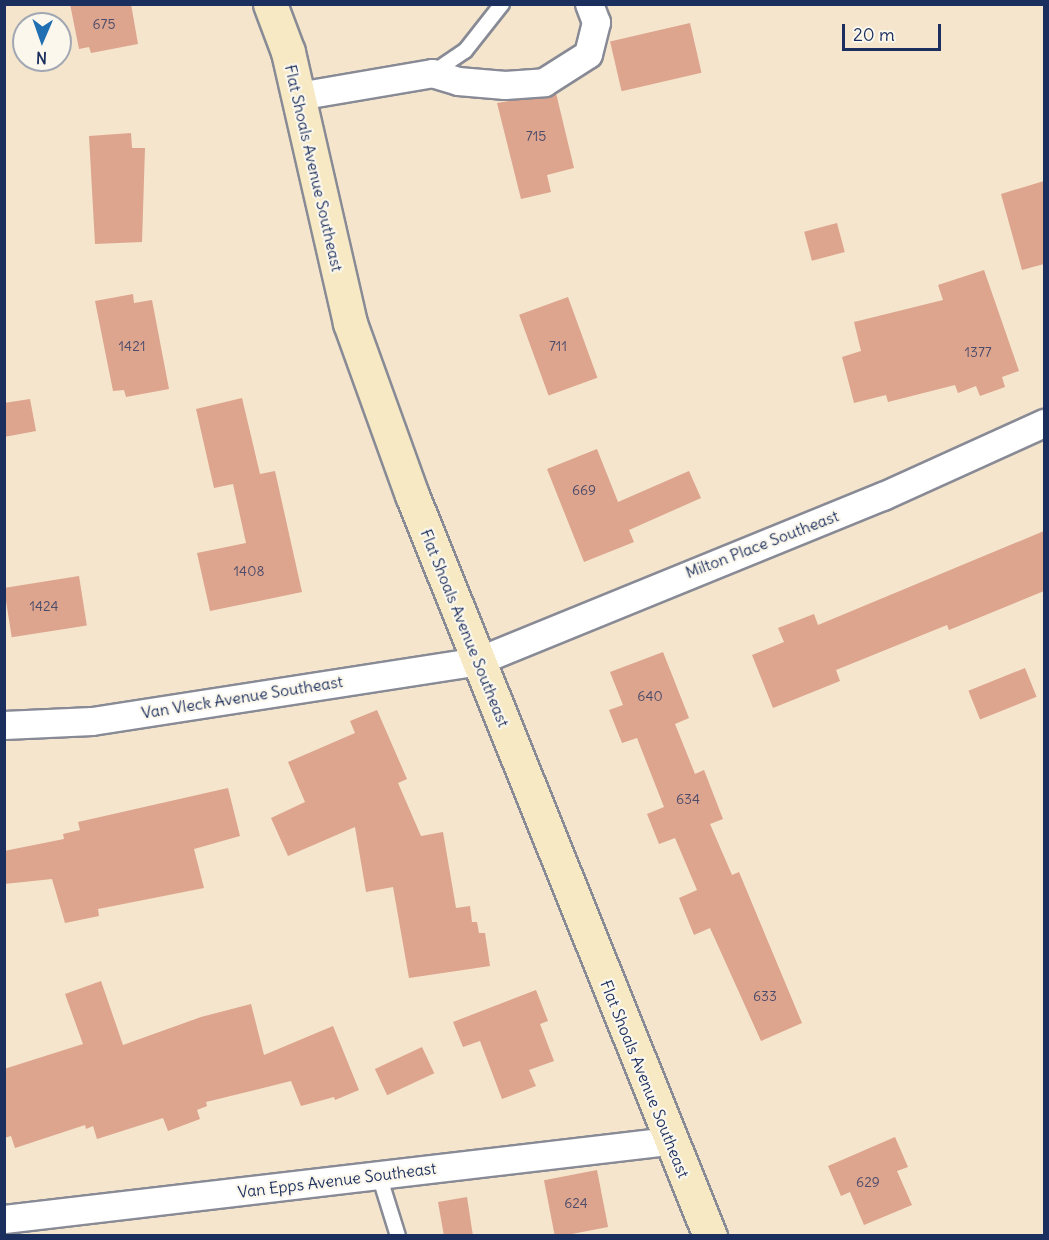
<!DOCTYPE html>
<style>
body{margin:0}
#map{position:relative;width:1049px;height:1240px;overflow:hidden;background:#f4e5cc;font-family:Delius,sans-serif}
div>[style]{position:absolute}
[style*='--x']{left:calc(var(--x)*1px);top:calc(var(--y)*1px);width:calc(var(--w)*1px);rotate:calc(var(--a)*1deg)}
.building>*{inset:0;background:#dda48e;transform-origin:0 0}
.roads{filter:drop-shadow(2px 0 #888a95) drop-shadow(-2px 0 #888a95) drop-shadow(0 2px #888a95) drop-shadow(0 -2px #888a95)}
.lane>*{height:14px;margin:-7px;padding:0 7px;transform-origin:7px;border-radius:7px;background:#fff}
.street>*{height:27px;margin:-13.5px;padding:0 13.5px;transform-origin:13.5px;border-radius:13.5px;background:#fff}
.secondary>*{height:33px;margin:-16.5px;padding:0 16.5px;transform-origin:16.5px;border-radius:16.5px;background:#f6e9c3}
span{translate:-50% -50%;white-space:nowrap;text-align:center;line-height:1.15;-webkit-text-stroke:4.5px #fbf7ec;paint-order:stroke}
.number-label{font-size:14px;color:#4c4c6a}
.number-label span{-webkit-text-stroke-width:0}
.street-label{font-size:16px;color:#1b2f5e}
.frame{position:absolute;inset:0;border:6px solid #1b2f5e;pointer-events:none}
.north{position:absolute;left:12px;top:12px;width:60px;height:60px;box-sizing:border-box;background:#fbf7ec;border:2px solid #a1a7b3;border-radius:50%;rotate:182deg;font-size:16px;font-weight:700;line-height:24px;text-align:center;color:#1b2f5e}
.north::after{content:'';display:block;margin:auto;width:21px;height:27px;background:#1f6fb2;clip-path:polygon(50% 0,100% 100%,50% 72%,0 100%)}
.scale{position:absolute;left:842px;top:24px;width:99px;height:27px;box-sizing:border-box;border:3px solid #1b2f5e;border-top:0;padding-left:8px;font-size:18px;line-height:21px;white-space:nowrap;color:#1b2f5e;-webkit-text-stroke:4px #fbf7ec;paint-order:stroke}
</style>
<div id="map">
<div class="building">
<i style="clip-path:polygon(70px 4px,131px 4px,138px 44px,91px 53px,89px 47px,79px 49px)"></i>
<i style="left:690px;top:23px;width:51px;height:82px;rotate:77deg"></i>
<i style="clip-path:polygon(556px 93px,574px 168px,547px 175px,551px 192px,521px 199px,497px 103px)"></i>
<i style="clip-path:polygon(131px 133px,132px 148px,145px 148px,142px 242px,95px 244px,89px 136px)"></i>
<i style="clip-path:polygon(1044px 181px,1044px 264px,1022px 270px,1001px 194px)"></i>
<i style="left:837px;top:223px;width:30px;height:34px;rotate:75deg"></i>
<i style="clip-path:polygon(984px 270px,1019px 371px,1002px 377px,1005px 387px,980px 396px,976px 386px,958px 393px,955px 385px,888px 402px,886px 395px,854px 403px,842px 357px,861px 351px,854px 322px,943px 300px,938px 285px)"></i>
<i style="clip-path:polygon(133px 294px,134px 303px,152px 300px,169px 389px,126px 397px,124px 390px,113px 391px,95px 301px)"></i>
<i style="left:568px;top:297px;width:86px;height:52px;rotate:70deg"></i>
<i style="clip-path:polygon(242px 398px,260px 474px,275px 471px,302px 592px,210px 611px,197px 553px,246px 543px,233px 484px,214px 488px,196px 409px)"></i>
<i style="clip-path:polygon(30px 399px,36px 431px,4px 437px,4px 403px)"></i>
<i style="clip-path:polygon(597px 449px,618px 502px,689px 471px,701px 498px,629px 530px,634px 542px,584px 562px,547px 469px)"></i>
<i style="clip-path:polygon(1044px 531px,1044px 591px,949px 630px,947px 625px,836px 670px,840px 681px,773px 708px,752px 655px,784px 642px,778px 628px,814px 614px,818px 625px)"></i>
<i style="left:79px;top:576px;width:50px;height:76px;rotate:81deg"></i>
<i style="clip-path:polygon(663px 652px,689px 718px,675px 724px,695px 774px,704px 770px,723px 819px,710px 824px,732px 875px,739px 872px,802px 1023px,761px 1041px,710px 928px,694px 935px,679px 898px,697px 890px,675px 838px,659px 844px,647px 814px,664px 807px,637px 738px,622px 743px,609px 710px,623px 705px,610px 672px)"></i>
<i style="left:1025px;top:668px;width:31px;height:61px;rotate:68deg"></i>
<i style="clip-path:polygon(377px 710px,407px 779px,398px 783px,421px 836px,443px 832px,456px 908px,470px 906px,472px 922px,477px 922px,479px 933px,485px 933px,490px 966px,409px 978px,393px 887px,366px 892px,355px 827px,288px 856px,271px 818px,305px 802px,288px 762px,355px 733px,350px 721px)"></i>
<i style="clip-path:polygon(228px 788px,240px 836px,194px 849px,204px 888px,98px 909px,99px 916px,65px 923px,52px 879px,4px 884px,4px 851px,64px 839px,63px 834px,80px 830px,78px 822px)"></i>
<i style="clip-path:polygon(101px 981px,123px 1045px,201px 1017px,251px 1004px,264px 1055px,333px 1026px,359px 1090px,335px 1100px,334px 1097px,301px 1106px,291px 1081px,206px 1102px,207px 1106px,197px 1110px,200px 1119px,168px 1131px,163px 1118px,97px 1139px,93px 1126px,86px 1129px,85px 1125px,15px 1148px,11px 1136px,4px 1138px,4px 1069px,83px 1044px,65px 994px)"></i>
<i style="clip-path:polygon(536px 990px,548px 1021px,540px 1024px,554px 1061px,529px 1070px,536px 1086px,502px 1099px,480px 1041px,463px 1047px,453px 1022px)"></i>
<i style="left:422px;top:1047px;width:29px;height:52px;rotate:65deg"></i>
<i style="clip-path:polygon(895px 1137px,908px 1167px,897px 1171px,912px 1205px,864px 1225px,850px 1192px,841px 1196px,828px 1166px)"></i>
<i style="left:597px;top:1170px;width:58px;height:54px;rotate:79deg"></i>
<i style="clip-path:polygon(467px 1197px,473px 1236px,444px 1236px,438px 1202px)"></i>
</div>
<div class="roads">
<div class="lane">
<i style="--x:432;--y:73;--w:40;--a:-34"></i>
<i style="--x:465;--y:51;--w:60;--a:-51.8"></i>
<i style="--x:379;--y:1175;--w:64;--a:72.7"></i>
</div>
<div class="street">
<i style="--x:298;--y:96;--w:136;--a:-9.7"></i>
<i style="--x:432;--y:73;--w:27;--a:17"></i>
<i style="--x:458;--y:81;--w:47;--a:4.9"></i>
<i style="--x:505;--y:85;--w:39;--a:-4"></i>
<i style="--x:544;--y:82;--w:52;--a:-32.5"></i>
<i style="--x:588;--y:54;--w:33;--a:-76"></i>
<i style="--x:596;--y:22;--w:19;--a:-111"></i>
<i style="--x:4;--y:725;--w:88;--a:-2.6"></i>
<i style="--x:92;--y:721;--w:391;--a:-8.8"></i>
<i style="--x:478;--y:661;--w:437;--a:-22.2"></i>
<i style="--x:883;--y:496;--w:177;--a:-24.4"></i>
<i style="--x:4;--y:1219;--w:670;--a:-6.69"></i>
</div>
<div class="secondary">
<i style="--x:270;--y:4;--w:51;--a:69.4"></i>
<i style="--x:288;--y:52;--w:278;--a:77.1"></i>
<i style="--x:350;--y:323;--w:183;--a:70.2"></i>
<i style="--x:412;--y:495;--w:799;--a:68.09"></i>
</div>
</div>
<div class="number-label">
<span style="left:104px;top:24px">675</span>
<span style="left:536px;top:136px">715</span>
<span style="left:132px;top:346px">1421</span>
<span style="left:558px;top:346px">711</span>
<span style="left:978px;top:352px">1377</span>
<span style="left:584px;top:490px">669</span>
<span style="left:249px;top:571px">1408</span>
<span style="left:44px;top:606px">1424</span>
<span style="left:650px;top:696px">640</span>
<span style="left:688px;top:799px">634</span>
<span style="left:765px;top:996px">633</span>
<span style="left:868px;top:1182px">629</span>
<span style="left:576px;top:1203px">624</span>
</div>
<div class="street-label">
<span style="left:314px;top:168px;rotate:77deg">Flat Shoals Avenue Southeast</span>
<span style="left:762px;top:544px;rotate:-21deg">Milton Place Southeast</span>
<span style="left:465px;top:628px;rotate:68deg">Flat Shoals Avenue Southeast</span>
<span style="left:242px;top:697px;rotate:-9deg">Van Vleck Avenue Southeast</span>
<span style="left:645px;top:1079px;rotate:68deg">Flat Shoals Avenue Southeast</span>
<span style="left:337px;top:1180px;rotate:-7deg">Van Epps Avenue Southeast</span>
</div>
<div class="frame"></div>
<div class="north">N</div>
<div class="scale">20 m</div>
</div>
